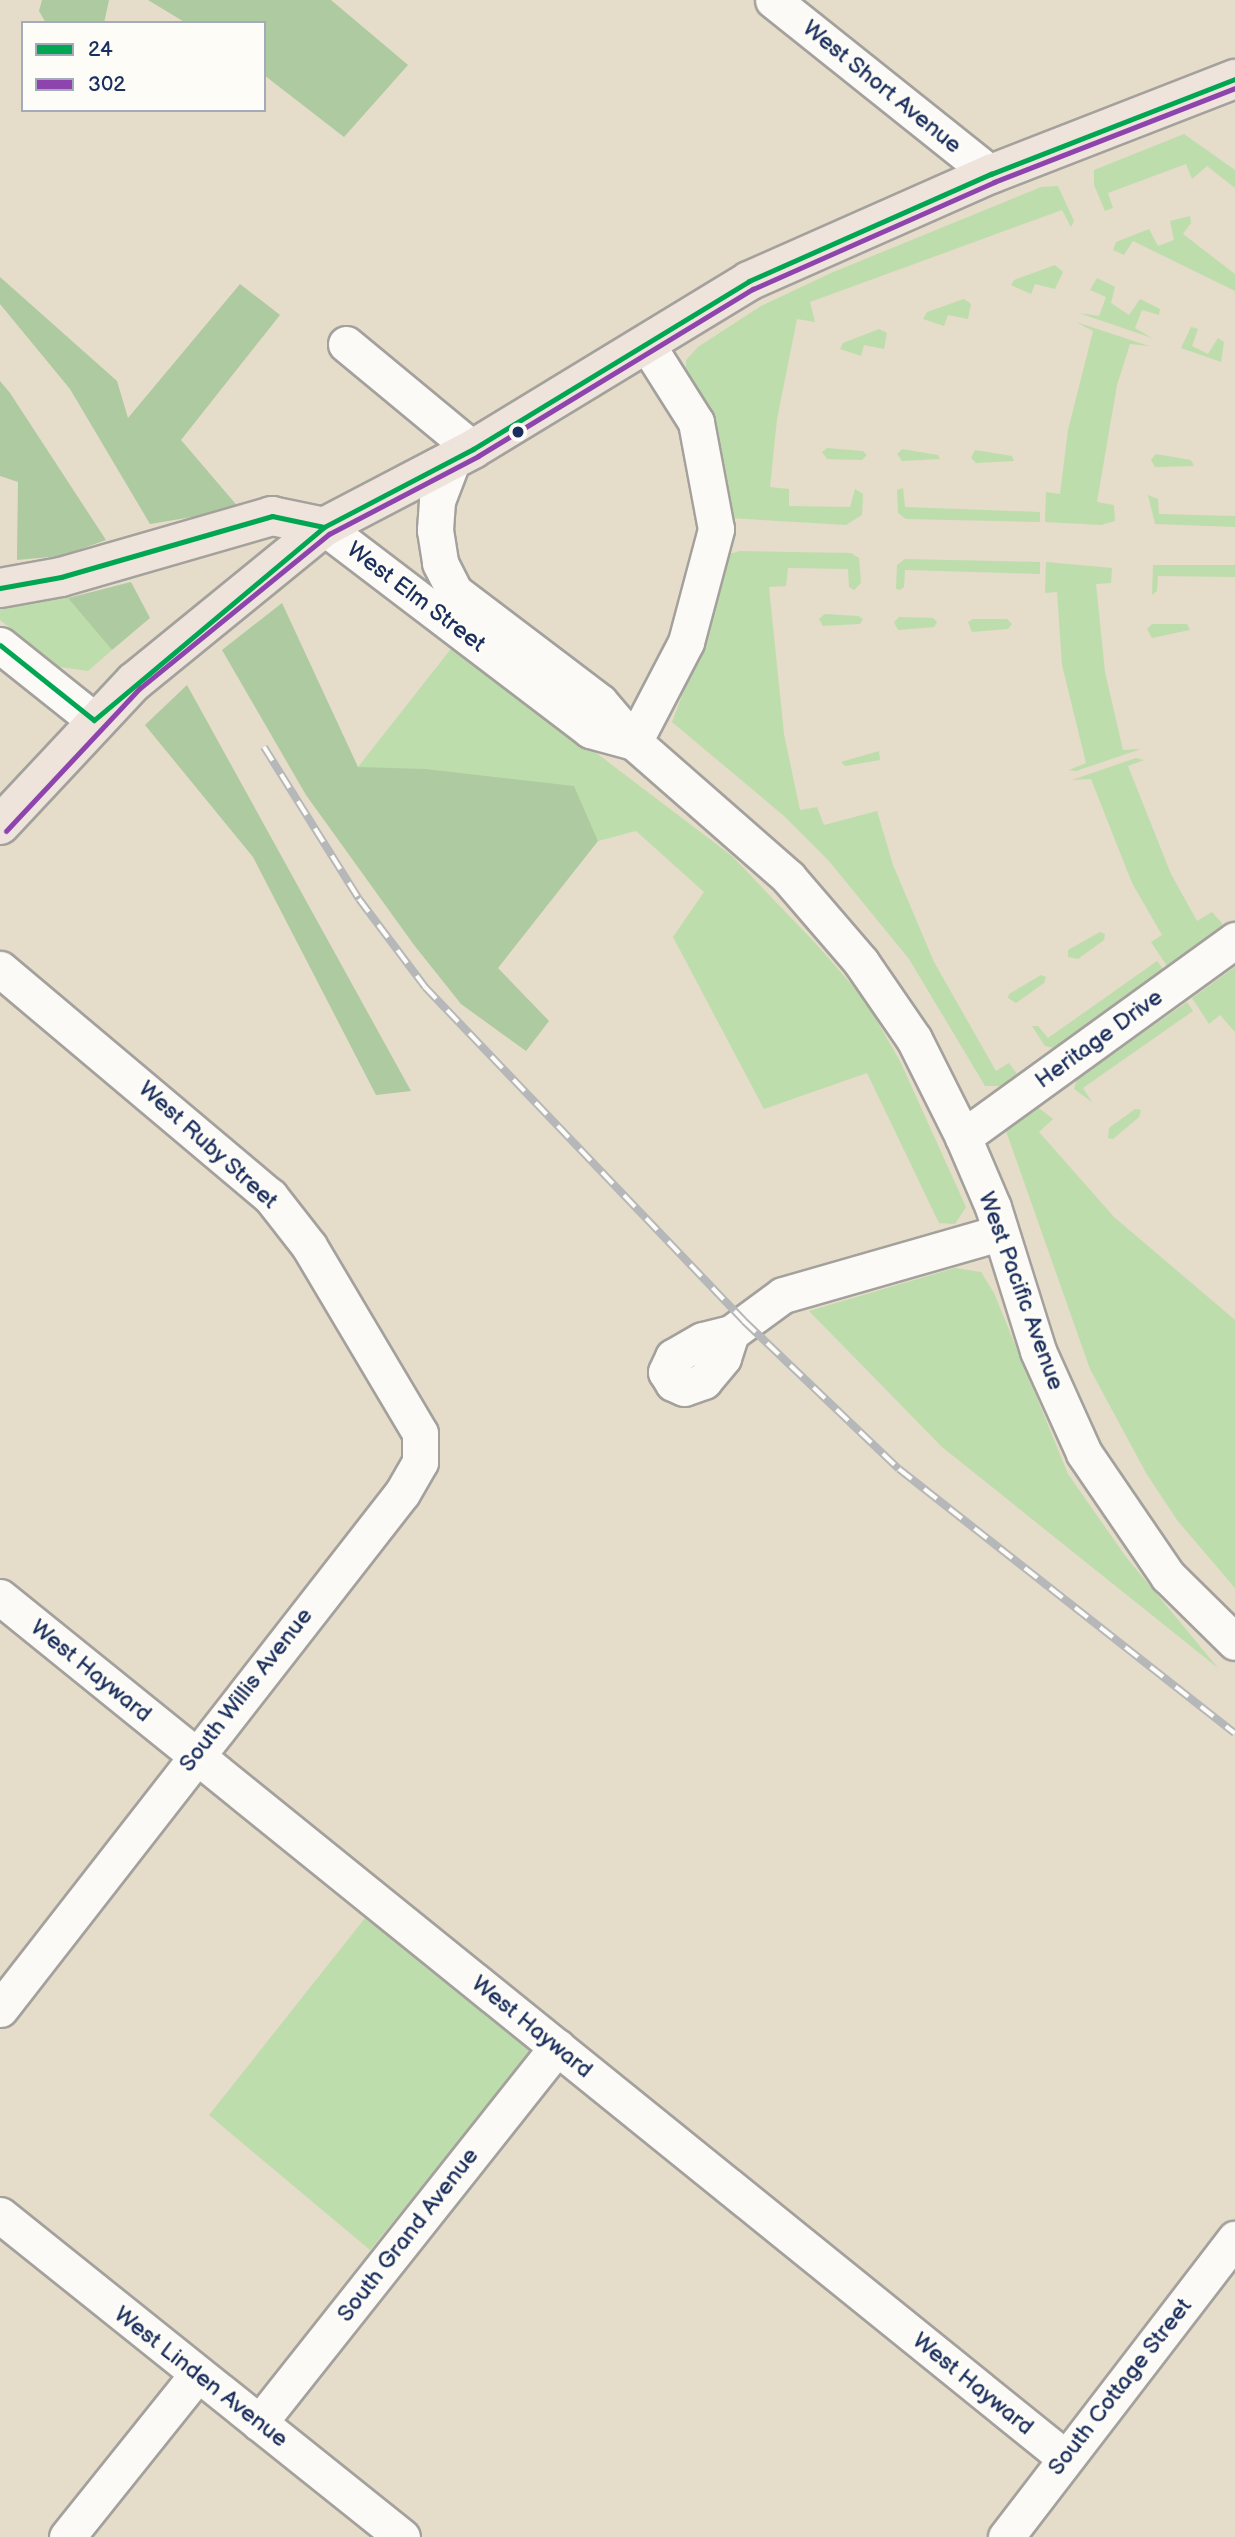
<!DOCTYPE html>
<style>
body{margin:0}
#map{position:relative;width:1235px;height:2537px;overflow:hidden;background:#e5dcca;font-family:"Balsamiq Sans",sans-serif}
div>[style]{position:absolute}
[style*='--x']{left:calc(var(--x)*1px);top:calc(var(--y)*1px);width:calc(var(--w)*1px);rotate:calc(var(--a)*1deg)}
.green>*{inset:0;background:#beddac}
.forest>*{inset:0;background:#adcaa0}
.roads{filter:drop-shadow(2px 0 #a4a19d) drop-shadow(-2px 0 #a4a19d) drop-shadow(0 2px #a4a19d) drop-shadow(0 -2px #a4a19d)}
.minor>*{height:35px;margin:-17.5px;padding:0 17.5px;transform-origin:17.5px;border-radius:17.5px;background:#fbfaf7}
.major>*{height:38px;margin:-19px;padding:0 19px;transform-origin:19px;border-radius:19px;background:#eee4dc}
.rail>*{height:8px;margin-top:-4px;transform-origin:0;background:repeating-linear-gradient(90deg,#fdfcf7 0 16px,#b5b7b9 0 32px);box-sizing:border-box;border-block:2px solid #b5b7b9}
.bus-1>*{height:5px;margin:-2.5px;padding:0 2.5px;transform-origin:2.5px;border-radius:2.5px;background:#00a651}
.bus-2>*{height:5px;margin:-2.5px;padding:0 2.5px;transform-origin:2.5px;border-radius:2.5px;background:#8e44ad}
.dots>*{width:19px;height:19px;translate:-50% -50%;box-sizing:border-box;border:4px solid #fdfcf7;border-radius:50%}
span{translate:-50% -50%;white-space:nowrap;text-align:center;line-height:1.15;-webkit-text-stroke:7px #fdfcf7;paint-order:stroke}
.street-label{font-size:23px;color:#1b2f5e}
.legend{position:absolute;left:21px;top:21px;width:245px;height:91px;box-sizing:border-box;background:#fdfcf7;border:2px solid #a3aaba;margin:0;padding:9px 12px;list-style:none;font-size:21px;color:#1b2f5e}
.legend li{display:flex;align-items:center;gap:14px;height:35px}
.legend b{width:35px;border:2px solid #a3aaba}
</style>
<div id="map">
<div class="green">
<i style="clip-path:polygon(1184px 134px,1235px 170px,1235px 188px,1207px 166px,1192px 179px,1186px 164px,1108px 193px,1113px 208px,1105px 211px,1094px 185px,1094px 170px)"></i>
<i style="clip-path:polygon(1058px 186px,1074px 221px,1071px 227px,1062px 210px,810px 302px,815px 322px,797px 319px,777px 419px,770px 487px,789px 489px,789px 506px,850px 507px,855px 489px,863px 494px,862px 515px,846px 525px,729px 518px,703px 414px,686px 370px,686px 360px,698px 347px,761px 306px,831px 273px,1041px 187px)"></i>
<i style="clip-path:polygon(1190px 216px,1191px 223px,1183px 234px,1235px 274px,1235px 291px,1133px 241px,1124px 255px,1113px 250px,1116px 242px,1149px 229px,1158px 246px,1174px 240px,1170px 221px)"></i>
<i style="clip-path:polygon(1055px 265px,1063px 272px,1055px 289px,1035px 284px,1031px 294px,1011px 285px,1014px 280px)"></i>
<i style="clip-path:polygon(1097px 278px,1115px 287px,1111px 303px,1129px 315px,1140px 299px,1160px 309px,1159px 315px,1142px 310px,1135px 328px,1152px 338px,1079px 313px,1099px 316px,1106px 297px,1090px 290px)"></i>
<i style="clip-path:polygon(964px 299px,971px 304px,968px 319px,948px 315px,944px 326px,923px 319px,927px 312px)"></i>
<i style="clip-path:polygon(1076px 322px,1149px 346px,1130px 344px,1117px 385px,1097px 502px,1114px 505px,1115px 521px,1101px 525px,1045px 522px,1046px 492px,1060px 494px,1068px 430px,1093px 331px)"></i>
<i style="clip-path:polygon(1191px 327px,1198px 329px,1192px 346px,1208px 354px,1218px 338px,1224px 342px,1221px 362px,1181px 348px)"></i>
<i style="clip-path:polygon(879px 329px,887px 333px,884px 349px,864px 345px,861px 356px,840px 349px,843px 343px)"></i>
<i style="clip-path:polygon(827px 448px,863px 451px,867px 455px,862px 460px,827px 459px,822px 452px)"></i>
<i style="clip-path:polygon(902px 449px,938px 455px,940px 459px,902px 461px,897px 454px)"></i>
<i style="clip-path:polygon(975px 450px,1012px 456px,1014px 461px,976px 463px,971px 458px)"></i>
<i style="clip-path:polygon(1156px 454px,1191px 460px,1194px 466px,1155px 467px,1151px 460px)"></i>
<i style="clip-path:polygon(903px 488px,905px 507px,1040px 512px,1040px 522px,906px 519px,898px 513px,897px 490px)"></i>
<i style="clip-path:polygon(1148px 495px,1158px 499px,1159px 514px,1235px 516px,1235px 527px,1155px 524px)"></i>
<i style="clip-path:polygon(740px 551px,851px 553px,859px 558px,861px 583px,854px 590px,849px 587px,848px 569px,788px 568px,786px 586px,769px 587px,784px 734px,800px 810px,817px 807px,824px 825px,877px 811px,893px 865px,934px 962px,996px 1071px,1009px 1063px,1017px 1074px,1006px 1086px,985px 1086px,909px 959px,829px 861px,783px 815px,672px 722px,700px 648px,725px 555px)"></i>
<i style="clip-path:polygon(905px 559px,1040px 562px,1040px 574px,905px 570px,904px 587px,900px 590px,896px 589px,897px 565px)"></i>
<i style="clip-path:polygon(1046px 562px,1112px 568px,1111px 583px,1096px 584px,1105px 672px,1123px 750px,1141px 749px,1076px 771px,1069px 770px,1086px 763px,1062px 665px,1057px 592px,1045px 593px)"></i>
<i style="clip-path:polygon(1153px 565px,1235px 565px,1235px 577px,1158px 576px,1157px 591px,1152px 595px)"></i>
<i style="clip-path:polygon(65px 594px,112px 650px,88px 671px,60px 667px,0 620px,0 599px)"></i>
<i style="clip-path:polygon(825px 614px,858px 616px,863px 619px,860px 624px,823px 626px,819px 619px)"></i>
<i style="clip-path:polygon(899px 617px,933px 618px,937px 622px,934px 627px,898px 630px,894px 622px)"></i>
<i style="clip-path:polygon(973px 619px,1007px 619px,1012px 624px,1008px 629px,972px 632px,968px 622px)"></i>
<i style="clip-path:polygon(1152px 624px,1187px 624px,1190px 630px,1152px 638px,1147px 629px)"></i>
<i style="clip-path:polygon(454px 645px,732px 856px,817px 945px,865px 1000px,900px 1061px,966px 1207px,955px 1224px,939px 1223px,867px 1073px,764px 1109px,673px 937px,704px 892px,636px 831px,598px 841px,573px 786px,358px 767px)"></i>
<i style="clip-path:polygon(879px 751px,880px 760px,845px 766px,841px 762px)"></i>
<i style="clip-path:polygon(1136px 758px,1144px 760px,1128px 766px,1171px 874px,1197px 921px,1212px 912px,1222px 923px,1222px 928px,1167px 966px,1151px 942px,1162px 935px,1132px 883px,1091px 779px,1072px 780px)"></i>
<i style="clip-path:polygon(1100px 932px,1105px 934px,1104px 940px,1078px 959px,1068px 957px,1068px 950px)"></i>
<i style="clip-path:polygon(1157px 961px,1163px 969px,1054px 1048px,1045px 1046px,1032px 1026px,1038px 1026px,1048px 1038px)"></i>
<i style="clip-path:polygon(1235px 967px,1235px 1032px,1220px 1015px,1209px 1024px,1192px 998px)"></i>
<i style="clip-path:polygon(1041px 975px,1046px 977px,1044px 983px,1016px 1003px,1008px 998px,1009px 994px)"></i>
<i style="clip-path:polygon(1187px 1002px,1193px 1011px,1083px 1088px,1092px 1102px,1074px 1089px,1077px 1079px)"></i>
<i style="clip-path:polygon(1035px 1105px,1053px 1119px,1039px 1132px,1114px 1217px,1235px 1320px,1235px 1588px,1177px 1520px,1146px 1473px,1090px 1369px,1006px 1131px,1011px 1121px)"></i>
<i style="clip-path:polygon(1135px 1109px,1141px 1110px,1139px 1117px,1113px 1139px,1108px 1138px,1109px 1128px)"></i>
<i style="clip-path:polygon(955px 1268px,981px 1272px,994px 1293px,1068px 1474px,1126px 1557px,1218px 1668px,942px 1447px,809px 1311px)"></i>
<i style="clip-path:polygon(369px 1913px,530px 2047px,527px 2058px,370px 2250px,209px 2115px)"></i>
</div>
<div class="forest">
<i style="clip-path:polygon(42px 0,109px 0,104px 23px,46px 23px,39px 11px)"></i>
<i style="clip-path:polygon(148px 0,331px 0,408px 65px,344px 137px,264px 75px,264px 23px,186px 23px)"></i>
<i style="clip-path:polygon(0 277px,117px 381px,128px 418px,240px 284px,280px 315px,181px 440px,240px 509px,150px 524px,70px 389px,0 304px)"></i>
<i style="clip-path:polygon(0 381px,10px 393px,106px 540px,61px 556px,17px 560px,18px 482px,0 476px)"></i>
<i style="clip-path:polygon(131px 582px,150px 618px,112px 650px,68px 598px)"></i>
<i style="clip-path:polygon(282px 603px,358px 767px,425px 769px,574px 786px,598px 841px,498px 968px,549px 1021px,526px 1051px,461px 1004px,414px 945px,306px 795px,222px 650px)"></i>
<i style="clip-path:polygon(187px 685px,411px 1091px,376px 1095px,253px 857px,145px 725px)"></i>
</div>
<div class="roads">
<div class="minor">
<i style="--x:773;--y:0;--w:279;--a:38.6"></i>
<i style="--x:346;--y:344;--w:165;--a:39.6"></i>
<i style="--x:453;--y:459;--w:45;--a:110.9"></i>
<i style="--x:437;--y:501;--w:29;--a:94"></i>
<i style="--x:435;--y:530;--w:33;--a:81"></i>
<i style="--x:440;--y:563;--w:33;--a:63"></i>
<i style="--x:455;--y:592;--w:182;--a:37.2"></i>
<i style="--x:600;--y:702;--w:52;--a:49.6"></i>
<i style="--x:634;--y:742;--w:205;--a:41.2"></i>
<i style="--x:788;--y:877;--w:112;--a:49.3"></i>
<i style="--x:861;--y:962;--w:93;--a:55.5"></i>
<i style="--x:914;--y:1039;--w:110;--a:63.4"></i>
<i style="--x:963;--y:1137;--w:76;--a:66.8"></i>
<i style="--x:993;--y:1207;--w:151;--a:72.6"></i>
<i style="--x:1038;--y:1351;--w:112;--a:65.7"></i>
<i style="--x:1084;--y:1453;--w:149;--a:55.7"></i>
<i style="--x:1168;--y:1576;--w:94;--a:44.6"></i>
<i style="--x:324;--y:527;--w:335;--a:37.3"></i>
<i style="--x:590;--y:730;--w:46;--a:15.3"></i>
<i style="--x:0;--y:645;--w:120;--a:38.6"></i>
<i style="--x:634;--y:742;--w:113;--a:-62.5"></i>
<i style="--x:686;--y:642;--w:117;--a:-75.1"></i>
<i style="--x:716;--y:529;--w:109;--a:-100.6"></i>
<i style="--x:696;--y:422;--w:93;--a:-122.3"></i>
<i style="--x:0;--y:969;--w:353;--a:40.1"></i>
<i style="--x:270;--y:1196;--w:63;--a:52"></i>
<i style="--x:309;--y:1246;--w:217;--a:59.3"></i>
<i style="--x:420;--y:1433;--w:29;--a:90"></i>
<i style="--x:420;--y:1462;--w:36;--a:120"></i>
<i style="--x:402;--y:1493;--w:654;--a:127.92"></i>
<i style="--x:963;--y:1137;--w:336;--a:-35.9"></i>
<i style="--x:731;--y:1333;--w:26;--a:108"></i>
<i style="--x:723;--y:1358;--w:30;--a:130"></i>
<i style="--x:704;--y:1381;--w:21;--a:161"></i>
<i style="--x:684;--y:1388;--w:12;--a:-156"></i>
<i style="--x:673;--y:1383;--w:13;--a:-122"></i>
<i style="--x:666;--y:1372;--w:17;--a:-65"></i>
<i style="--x:673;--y:1357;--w:34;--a:-30"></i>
<i style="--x:703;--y:1340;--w:29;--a:-14"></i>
<i style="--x:731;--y:1333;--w:64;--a:-36.2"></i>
<i style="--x:783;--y:1295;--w:225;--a:-16"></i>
<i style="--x:0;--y:1597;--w:1368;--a:38.95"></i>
<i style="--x:0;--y:2215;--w:515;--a:38.69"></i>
<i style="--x:259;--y:2423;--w:480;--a:-51.6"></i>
<i style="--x:67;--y:2537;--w:208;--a:-51.3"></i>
<i style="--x:1006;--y:2537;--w:376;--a:-52.5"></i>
</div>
<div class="major">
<i style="--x:0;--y:588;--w:62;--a:-10.2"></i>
<i style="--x:61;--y:577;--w:220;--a:-16.1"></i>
<i style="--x:272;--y:516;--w:53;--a:11.9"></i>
<i style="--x:0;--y:825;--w:196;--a:-46.9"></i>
<i style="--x:134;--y:682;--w:245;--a:-39.2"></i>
<i style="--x:324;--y:527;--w:168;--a:-27.6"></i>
<i style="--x:473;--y:449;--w:323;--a:-31.3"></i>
<i style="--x:749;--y:281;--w:265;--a:-23.9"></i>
<i style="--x:991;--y:174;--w:262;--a:-21.3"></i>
</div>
</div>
<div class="rail">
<i style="--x:264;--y:747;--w:179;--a:58"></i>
<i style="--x:359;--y:899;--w:110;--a:53.1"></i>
<i style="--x:425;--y:987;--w:462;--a:46.3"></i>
<i style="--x:744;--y:1321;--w:214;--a:43.7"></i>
<i style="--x:899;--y:1469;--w:427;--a:38.2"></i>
</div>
<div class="bus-1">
<i style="--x:0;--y:588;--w:62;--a:-10.2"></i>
<i style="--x:61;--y:577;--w:220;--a:-16.1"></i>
<i style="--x:272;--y:516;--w:53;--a:11.9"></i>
<i style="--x:0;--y:645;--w:120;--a:38.6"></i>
<i style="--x:94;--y:720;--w:300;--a:-40"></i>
<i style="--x:324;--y:527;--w:168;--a:-27.6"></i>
<i style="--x:473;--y:449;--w:323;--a:-31.3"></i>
<i style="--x:749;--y:281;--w:265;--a:-23.9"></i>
<i style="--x:991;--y:174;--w:262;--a:-21.3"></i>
</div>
<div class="bus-2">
<i style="--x:6;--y:831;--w:196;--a:-46.9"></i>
<i style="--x:140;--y:688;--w:244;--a:-39.2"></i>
<i style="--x:329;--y:534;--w:168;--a:-27.6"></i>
<i style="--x:478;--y:456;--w:322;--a:-31.3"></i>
<i style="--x:753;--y:289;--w:264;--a:-23.9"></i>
<i style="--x:994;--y:182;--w:259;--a:-21.3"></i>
</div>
<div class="dots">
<i style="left:518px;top:432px;background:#1b2f5e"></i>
</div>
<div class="street-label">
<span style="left:882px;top:87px;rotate:39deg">West Short Avenue</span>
<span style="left:416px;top:597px;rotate:37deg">West Elm Street</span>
<span style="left:1099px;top:1039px;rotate:-36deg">Heritage Drive</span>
<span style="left:208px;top:1145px;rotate:42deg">West Ruby Street</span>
<span style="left:1021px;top:1291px;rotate:70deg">West Pacific Avenue</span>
<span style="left:91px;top:1671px;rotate:39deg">West Hayward</span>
<span style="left:246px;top:1690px;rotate:-52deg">South Willis Avenue</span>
<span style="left:532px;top:2027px;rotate:39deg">West Hayward</span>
<span style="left:408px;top:2235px;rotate:-52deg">South Grand Avenue</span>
<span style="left:201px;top:2377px;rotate:38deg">West Linden Avenue</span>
<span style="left:973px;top:2384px;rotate:39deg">West Hayward</span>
<span style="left:1120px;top:2387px;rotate:-52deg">South Cottage Street</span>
</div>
<ul class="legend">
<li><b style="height:9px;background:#00a651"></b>24</li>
<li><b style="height:9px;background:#8e44ad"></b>302</li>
</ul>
</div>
